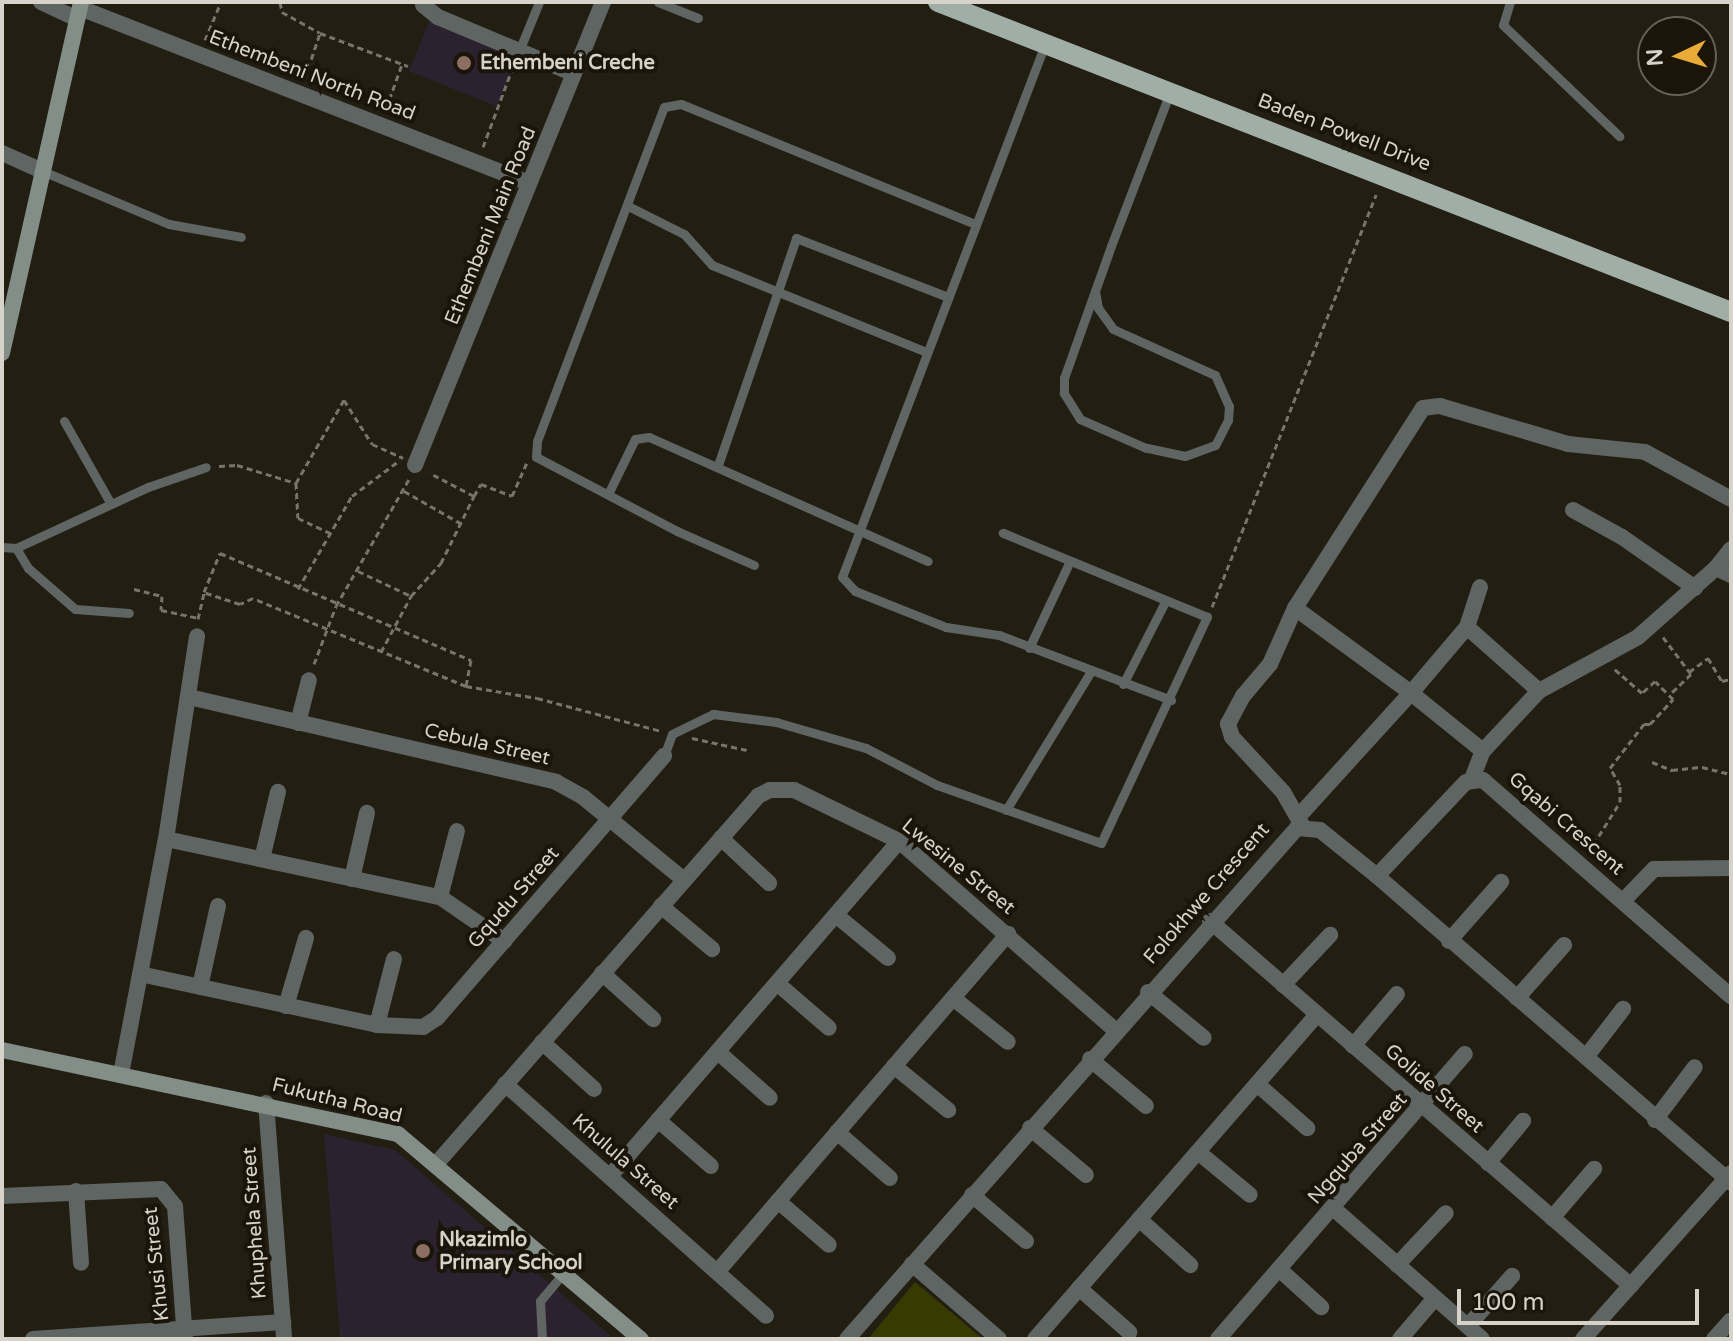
<!DOCTYPE html>
<style>
body{margin:0}
#map{position:relative;width:1733px;height:1341px;overflow:hidden;background:#231e12;font-family:"Varela Round",sans-serif}
div>[style]{position:absolute}
[style*='--x']{left:calc(var(--x)*1px);top:calc(var(--y)*1px);width:calc(var(--w)*1px);rotate:calc(var(--a)*1deg)}
.education>*{inset:0;background:#2c212f;transform-origin:0 0}
.green>*{inset:0;background:#383b01}
.path>*{height:3px;margin-top:-1.5px;transform-origin:0;background:repeating-linear-gradient(90deg,#79746a 0 6px,transparent 0 10px)}
.lane>*{height:9px;margin:-4.5px;padding:0 4.5px;transform-origin:4.5px;border-radius:4.5px;background:#5f6562}
.street>*{height:16px;margin:-8px;padding:0 8px;transform-origin:8px;border-radius:8px;background:#5f6562}
.secondary>*{height:16px;margin:-8px;padding:0 8px;transform-origin:8px;border-radius:8px;background:#838e89}
.primary>*{height:20px;margin:-10px;padding:0 10px;transform-origin:10px;border-radius:10px;background:#a0aea7}
.dots>*{width:22px;height:22px;translate:-50% -50%;box-sizing:border-box;border:4px solid #1a1409;border-radius:50%}
span{translate:-50% -50%;white-space:nowrap;text-align:center;line-height:1.15;-webkit-text-stroke:8px #1a1409;paint-order:stroke}
.poi-label{font-size:20px;color:#d7d3cb;font-weight:700}
.left{translate:0 -50%;text-align:left}
.street-label{font-size:20px;color:#d7d3cb}
.frame{position:absolute;inset:0;border:4px solid #d7d3cb;pointer-events:none}
.north{position:absolute;left:1637px;top:16px;width:80px;height:80px;box-sizing:border-box;background:#1a1409;border:2px solid #666057;border-radius:50%;rotate:266deg;font-size:22px;font-weight:700;line-height:32px;text-align:center;color:#d7d3cb}
.north::after{content:'';display:block;margin:auto;width:28px;height:36px;background:#e8ab37;clip-path:polygon(50% 0,100% 100%,50% 72%,0 100%)}
.scale{position:absolute;left:1457px;top:1289px;width:242px;height:36px;box-sizing:border-box;border:4px solid #d7d3cb;border-top:0;padding-left:10px;font-size:24px;line-height:28px;white-space:nowrap;color:#d7d3cb;-webkit-text-stroke:6px #1a1409;paint-order:stroke}
</style>
<div id="map">
<div class="education">
<i style="left:430px;top:19px;width:95px;height:56px;rotate:22deg"></i>
<i style="clip-path:polygon(324px 1134px,395px 1150px,614px 1339px,340px 1339px)"></i>
</div>
<div class="green">
<i style="clip-path:polygon(915px 1282px,983px 1339px,868px 1339px)"></i>
</div>
<div class="path">
<i style="--x:280;--y:2;--w:10;--a:79"></i>
<i style="--x:282;--y:12;--w:43;--a:28.9"></i>
<i style="--x:320;--y:33;--w:94;--a:20.6"></i>
<i style="--x:205;--y:40;--w:41;--a:-67.2"></i>
<i style="--x:305;--y:78;--w:47;--a:-71.6"></i>
<i style="--x:386;--y:109;--w:48;--a:-70.4"></i>
<i style="--x:483;--y:147;--w:89;--a:-69.5"></i>
<i style="--x:219;--y:466;--w:18;--a:-3"></i>
<i style="--x:237;--y:465;--w:62;--a:17"></i>
<i style="--x:296;--y:483;--w:96;--a:-60"></i>
<i style="--x:344;--y:400;--w:52;--a:57.5"></i>
<i style="--x:372;--y:444;--w:34;--a:24"></i>
<i style="--x:296;--y:483;--w:35;--a:87"></i>
<i style="--x:298;--y:518;--w:35;--a:25"></i>
<i style="--x:404;--y:491;--w:67;--a:29.6"></i>
<i style="--x:474;--y:496;--w:14;--a:-60"></i>
<i style="--x:481;--y:484;--w:33;--a:21"></i>
<i style="--x:512;--y:496;--w:36;--a:-66"></i>
<i style="--x:220;--y:553;--w:273;--a:23.1"></i>
<i style="--x:471;--y:660;--w:26;--a:101"></i>
<i style="--x:466;--y:686;--w:230;--a:-157.6"></i>
<i style="--x:253;--y:598;--w:14;--a:155"></i>
<i style="--x:240;--y:604;--w:38;--a:-162"></i>
<i style="--x:204;--y:592;--w:42;--a:-67.7"></i>
<i style="--x:358;--y:571;--w:59;--a:25.3"></i>
<i style="--x:134;--y:589;--w:29;--a:14"></i>
<i style="--x:162;--y:596;--w:14;--a:94"></i>
<i style="--x:161;--y:610;--w:38;--a:12"></i>
<i style="--x:298;--y:589;--w:108;--a:-59.9"></i>
<i style="--x:352;--y:496;--w:60;--a:-36.9"></i>
<i style="--x:1212;--y:607;--w:444;--a:-68.3"></i>
<i style="--x:198;--y:619;--w:28;--a:-77"></i>
<i style="--x:1663;--y:637;--w:46;--a:52.9"></i>
<i style="--x:1691;--y:674;--w:29;--a:136"></i>
<i style="--x:381;--y:652;--w:64;--a:-61.8"></i>
<i style="--x:411;--y:596;--w:45;--a:-47.7"></i>
<i style="--x:441;--y:563;--w:75;--a:-63.8"></i>
<i style="--x:474;--y:496;--w:50;--a:-152.4"></i>
<i style="--x:314;--y:664;--w:62;--a:-69.2"></i>
<i style="--x:336;--y:606;--w:146;--a:-60.1"></i>
<i style="--x:1689;--y:672;--w:24;--a:-36"></i>
<i style="--x:1708;--y:658;--w:27;--a:59"></i>
<i style="--x:1722;--y:681;--w:9;--a:-13"></i>
<i style="--x:466;--y:686;--w:72;--a:9.6"></i>
<i style="--x:537;--y:698;--w:128;--a:14.9"></i>
<i style="--x:692;--y:738;--w:56;--a:12.3"></i>
<i style="--x:1652;--y:762;--w:22;--a:22"></i>
<i style="--x:1672;--y:770;--w:30;--a:-6"></i>
<i style="--x:1702;--y:767;--w:30;--a:14"></i>
<i style="--x:1588;--y:853;--w:60;--a:-57.9"></i>
<i style="--x:1620;--y:802;--w:17;--a:-90"></i>
<i style="--x:1620;--y:785;--w:20;--a:-120"></i>
<i style="--x:1610;--y:768;--w:56;--a:-52.3"></i>
<i style="--x:1644;--y:724;--w:6;--a:0"></i>
<i style="--x:1650;--y:724;--w:34;--a:-47"></i>
<i style="--x:1673;--y:699;--w:25;--a:-135"></i>
<i style="--x:1655;--y:681;--w:18;--a:137"></i>
<i style="--x:1642;--y:693;--w:37;--a:-139"></i>
</div>
<div class="lane">
<i style="--x:658;--y:2;--w:43;--a:21.8"></i>
<i style="--x:1510;--y:2;--w:24;--a:107"></i>
<i style="--x:1503;--y:25;--w:161;--a:43.7"></i>
<i style="--x:1045;--y:44;--w:570;--a:110.85"></i>
<i style="--x:842;--y:577;--w:19;--a:47"></i>
<i style="--x:855;--y:591;--w:98;--a:21.6"></i>
<i style="--x:946;--y:627;--w:54;--a:8.6"></i>
<i style="--x:999;--y:635;--w:184;--a:20.7"></i>
<i style="--x:519;--y:51;--w:53;--a:-67.8"></i>
<i style="--x:40;--y:170;--w:140;--a:22.7"></i>
<i style="--x:169;--y:224;--w:73;--a:10.2"></i>
<i style="--x:628;--y:206;--w:63;--a:26.6"></i>
<i style="--x:684;--y:234;--w:42;--a:47.9"></i>
<i style="--x:712;--y:265;--w:231;--a:22.1"></i>
<i style="--x:1095;--y:291;--w:17;--a:80"></i>
<i style="--x:1098;--y:308;--w:26;--a:54"></i>
<i style="--x:1113;--y:329;--w:112;--a:24.3"></i>
<i style="--x:1215;--y:375;--w:34;--a:66"></i>
<i style="--x:1229;--y:406;--w:14;--a:94"></i>
<i style="--x:1228;--y:420;--w:28;--a:117"></i>
<i style="--x:1215;--y:445;--w:32;--a:160"></i>
<i style="--x:1185;--y:456;--w:40;--a:-168"></i>
<i style="--x:1146;--y:448;--w:72;--a:-156.3"></i>
<i style="--x:1080;--y:419;--w:31;--a:-122"></i>
<i style="--x:1064;--y:393;--w:15;--a:-90"></i>
<i style="--x:1064;--y:378;--w:92;--a:-70.4"></i>
<i style="--x:1095;--y:291;--w:48;--a:-70.4"></i>
<i style="--x:1111;--y:246;--w:165;--a:-69"></i>
<i style="--x:64;--y:421;--w:95;--a:60.5"></i>
<i style="--x:718;--y:465;--w:240;--a:-71"></i>
<i style="--x:796;--y:238;--w:163;--a:21.2"></i>
<i style="--x:609;--y:492;--w:59;--a:-63.9"></i>
<i style="--x:635;--y:439;--w:14;--a:-8"></i>
<i style="--x:649;--y:437;--w:305;--a:24"></i>
<i style="--x:2;--y:547;--w:14;--a:4"></i>
<i style="--x:16;--y:548;--w:145;--a:-24.8"></i>
<i style="--x:148;--y:487;--w:61;--a:-19"></i>
<i style="--x:16;--y:548;--w:23;--a:59"></i>
<i style="--x:28;--y:568;--w:62;--a:41.1"></i>
<i style="--x:75;--y:609;--w:54;--a:4.2"></i>
<i style="--x:754;--y:565;--w:84;--a:-156.2"></i>
<i style="--x:677;--y:531;--w:159;--a:-152.3"></i>
<i style="--x:536;--y:457;--w:16;--a:-86"></i>
<i style="--x:537;--y:441;--w:357;--a:-69.2"></i>
<i style="--x:664;--y:107;--w:17;--a:-10"></i>
<i style="--x:681;--y:104;--w:318;--a:22.2"></i>
<i style="--x:1029;--y:648;--w:96;--a:-64.8"></i>
<i style="--x:1123;--y:684;--w:94;--a:-62.9"></i>
<i style="--x:664;--y:756;--w:23;--a:-70"></i>
<i style="--x:672;--y:734;--w:46;--a:-26"></i>
<i style="--x:713;--y:714;--w:64;--a:7.2"></i>
<i style="--x:776;--y:722;--w:94;--a:16.1"></i>
<i style="--x:866;--y:748;--w:80;--a:27.5"></i>
<i style="--x:937;--y:785;--w:174;--a:19.5"></i>
<i style="--x:1101;--y:843;--w:250;--a:-64.9"></i>
<i style="--x:1207;--y:617;--w:221;--a:-157.6"></i>
<i style="--x:1006;--y:810;--w:161;--a:-58.5"></i>
<i style="--x:542;--y:1339;--w:38;--a:-93"></i>
<i style="--x:540;--y:1301;--w:38;--a:-50"></i>
</div>
<div class="street">
<i style="--x:41;--y:2;--w:40;--a:25"></i>
<i style="--x:423;--y:5;--w:19;--a:39"></i>
<i style="--x:438;--y:17;--w:147;--a:22.7"></i>
<i style="--x:80;--y:8;--w:482;--a:21.3"></i>
<i style="--x:2;--y:153;--w:42;--a:24.1"></i>
<i style="--x:415;--y:465;--w:500;--a:-67.9"></i>
<i style="--x:1573;--y:510;--w:56;--a:28.9"></i>
<i style="--x:1622;--y:537;--w:89;--a:34.9"></i>
<i style="--x:1716;--y:568;--w:24;--a:-52"></i>
<i style="--x:1295;--y:608;--w:144;--a:36.2"></i>
<i style="--x:1411;--y:693;--w:87;--a:-49.7"></i>
<i style="--x:1467;--y:627;--w:96;--a:41.6"></i>
<i style="--x:1467;--y:627;--w:42;--a:-72"></i>
<i style="--x:189;--y:697;--w:377;--a:13"></i>
<i style="--x:556;--y:782;--w:31;--a:29"></i>
<i style="--x:583;--y:797;--w:131;--a:39.4"></i>
<i style="--x:298;--y:723;--w:44;--a:-75.7"></i>
<i style="--x:1472;--y:779;--w:30;--a:-69"></i>
<i style="--x:1483;--y:751;--w:82;--a:-47"></i>
<i style="--x:1539;--y:691;--w:113;--a:-28.6"></i>
<i style="--x:1638;--y:637;--w:104;--a:-41.5"></i>
<i style="--x:1716;--y:568;--w:17;--a:25"></i>
<i style="--x:1298;--y:817;--w:168;--a:-47.7"></i>
<i style="--x:1411;--y:693;--w:92;--a:38.9"></i>
<i style="--x:1303;--y:827;--w:40;--a:-119.7"></i>
<i style="--x:1283;--y:792;--w:75;--a:-132.8"></i>
<i style="--x:1232;--y:737;--w:14;--a:-107"></i>
<i style="--x:1228;--y:724;--w:32;--a:-62"></i>
<i style="--x:1243;--y:696;--w:42;--a:-49.8"></i>
<i style="--x:1270;--y:664;--w:61;--a:-65.9"></i>
<i style="--x:1295;--y:608;--w:237;--a:-57.4"></i>
<i style="--x:1423;--y:408;--w:17;--a:-7"></i>
<i style="--x:1440;--y:406;--w:134;--a:16.5"></i>
<i style="--x:1568;--y:444;--w:77;--a:5.9"></i>
<i style="--x:1645;--y:452;--w:98;--a:28.7"></i>
<i style="--x:721;--y:838;--w:66;--a:43.2"></i>
<i style="--x:166;--y:839;--w:280;--a:12"></i>
<i style="--x:440;--y:897;--w:78;--a:34.5"></i>
<i style="--x:262;--y:859;--w:69;--a:-76.6"></i>
<i style="--x:1377;--y:876;--w:129;--a:-46.6"></i>
<i style="--x:1466;--y:782;--w:17;--a:-7"></i>
<i style="--x:1483;--y:780;--w:329;--a:41.1"></i>
<i style="--x:352;--y:879;--w:68;--a:-77.2"></i>
<i style="--x:440;--y:897;--w:68;--a:-75.6"></i>
<i style="--x:1623;--y:901;--w:45;--a:-45.9"></i>
<i style="--x:1654;--y:869;--w:77;--a:-0.7"></i>
<i style="--x:661;--y:906;--w:67;--a:40.1"></i>
<i style="--x:837;--y:916;--w:66;--a:39.5"></i>
<i style="--x:1210;--y:921;--w:557;--a:40.92"></i>
<i style="--x:1449;--y:941;--w:79;--a:-48.6"></i>
<i style="--x:602;--y:973;--w:69;--a:42"></i>
<i style="--x:140;--y:974;--w:242;--a:12.1"></i>
<i style="--x:377;--y:1025;--w:46;--a:2.5"></i>
<i style="--x:423;--y:1027;--w:17;--a:-33"></i>
<i style="--x:437;--y:1018;--w:347;--a:-49.1"></i>
<i style="--x:778;--y:984;--w:67;--a:40.8"></i>
<i style="--x:1283;--y:985;--w:69;--a:-46.8"></i>
<i style="--x:200;--y:987;--w:83;--a:-77.5"></i>
<i style="--x:1148;--y:992;--w:72;--a:39.4"></i>
<i style="--x:953;--y:998;--w:70;--a:38.7"></i>
<i style="--x:1517;--y:998;--w:71;--a:-48.4"></i>
<i style="--x:286;--y:1006;--w:71;--a:-73.6"></i>
<i style="--x:377;--y:1025;--w:68;--a:-75.6"></i>
<i style="--x:542;--y:1042;--w:70;--a:42.1"></i>
<i style="--x:1353;--y:1046;--w:68;--a:-49.8"></i>
<i style="--x:718;--y:1052;--w:69;--a:41.5"></i>
<i style="--x:1586;--y:1057;--w:61;--a:-52.4"></i>
<i style="--x:1090;--y:1059;--w:73;--a:40"></i>
<i style="--x:894;--y:1066;--w:70;--a:39.2"></i>
<i style="--x:121;--y:1074;--w:239;--a:-79.2"></i>
<i style="--x:166;--y:839;--w:205;--a:-81.3"></i>
<i style="--x:505;--y:1084;--w:349;--a:41.6"></i>
<i style="--x:1257;--y:1084;--w:67;--a:41.3"></i>
<i style="--x:266;--y:1103;--w:237;--a:85.6"></i>
<i style="--x:658;--y:1120;--w:70;--a:41"></i>
<i style="--x:1655;--y:1120;--w:66;--a:-53"></i>
<i style="--x:1030;--y:1128;--w:73;--a:40"></i>
<i style="--x:837;--y:1132;--w:70;--a:41"></i>
<i style="--x:1198;--y:1152;--w:67;--a:39.6"></i>
<i style="--x:437;--y:1163;--w:488;--a:-48.8"></i>
<i style="--x:758;--y:796;--w:13;--a:-27"></i>
<i style="--x:770;--y:790;--w:24;--a:0"></i>
<i style="--x:794;--y:790;--w:117;--a:25.9"></i>
<i style="--x:899;--y:841;--w:287;--a:41.2"></i>
<i style="--x:1488;--y:1163;--w:55;--a:-50.2"></i>
<i style="--x:610;--y:1176;--w:442;--a:-49.2"></i>
<i style="--x:76;--y:1191;--w:72;--a:86"></i>
<i style="--x:972;--y:1195;--w:71;--a:40.4"></i>
<i style="--x:2;--y:1196;--w:159;--a:-2.5"></i>
<i style="--x:161;--y:1189;--w:22;--a:51"></i>
<i style="--x:175;--y:1206;--w:133;--a:85.7"></i>
<i style="--x:778;--y:1201;--w:67;--a:40.8"></i>
<i style="--x:1333;--y:1208;--w:198;--a:41.3"></i>
<i style="--x:1552;--y:1218;--w:65;--a:-49.4"></i>
<i style="--x:1139;--y:1219;--w:69;--a:42"></i>
<i style="--x:912;--y:1264;--w:115;--a:40.8"></i>
<i style="--x:1397;--y:1265;--w:71;--a:-46.7"></i>
<i style="--x:1279;--y:1269;--w:57;--a:42.1"></i>
<i style="--x:718;--y:1271;--w:445;--a:-49.3"></i>
<i style="--x:1079;--y:1288;--w:67;--a:41.3"></i>
<i style="--x:1468;--y:1326;--w:67;--a:-48.7"></i>
<i style="--x:33;--y:1339;--w:251;--a:-3.9"></i>
<i style="--x:847;--y:1339;--w:681;--a:-48.63"></i>
<i style="--x:1297;--y:828;--w:23;--a:5"></i>
<i style="--x:1320;--y:830;--w:73;--a:38.9"></i>
<i style="--x:1377;--y:876;--w:469;--a:40.9"></i>
<i style="--x:1035;--y:1339;--w:430;--a:-49"></i>
<i style="--x:1218;--y:1339;--w:377;--a:-49.1"></i>
<i style="--x:1400;--y:1339;--w:54;--a:-49.5"></i>
<i style="--x:1583;--y:1339;--w:222;--a:-48.3"></i>
<i style="--x:1714;--y:1339;--w:25;--a:-48"></i>
</div>
<div class="secondary">
<i style="--x:2;--y:353;--w:360;--a:-77.3"></i>
<i style="--x:2;--y:1050;--w:405;--a:12"></i>
<i style="--x:398;--y:1134;--w:318;--a:40.2"></i>
</div>
<div class="primary">
<i style="--x:938;--y:2;--w:851;--a:21.35"></i>
</div>
<div class="dots">
<i style="left:464px;top:63px;background:#8d6e63"></i>
<i style="left:423px;top:1251px;background:#8d6e63"></i>
</div>
<div class="poi-label">
<span class="left" style="left:480px;top:63px">Ethembeni Creche</span>
<span class="left" style="left:439px;top:1252px">Nkazimlo<br>Primary School</span>
</div>
<div class="street-label">
<span style="left:312px;top:76px;rotate:21deg">Ethembeni North Road</span>
<span style="left:1344px;top:133px;rotate:21deg">Baden Powell Drive</span>
<span style="left:491px;top:226px;rotate:-68deg">Ethembeni Main Road</span>
<span style="left:487px;top:745px;rotate:13deg">Cebula Street</span>
<span style="left:1566px;top:824px;rotate:41deg">Gqabi Crescent</span>
<span style="left:958px;top:867px;rotate:39deg">Lwesine Street</span>
<span style="left:1207px;top:894px;rotate:-49deg">Folokhwe Crescent</span>
<span style="left:514px;top:898px;rotate:-49deg">Gqudu Street</span>
<span style="left:1434px;top:1089px;rotate:41deg">Golide Street</span>
<span style="left:337px;top:1101px;rotate:14deg">Fukutha Road</span>
<span style="left:1358px;top:1149px;rotate:-49deg">Ngquba Street</span>
<span style="left:625px;top:1162px;rotate:41deg">Khulula Street</span>
<span style="left:255px;top:1223px;rotate:-94deg">Khuphela Street</span>
<span style="left:157px;top:1264px;rotate:-96deg">Khusi Street</span>
</div>
<div class="frame"></div>
<div class="north">N</div>
<div class="scale">100 m</div>
</div>
